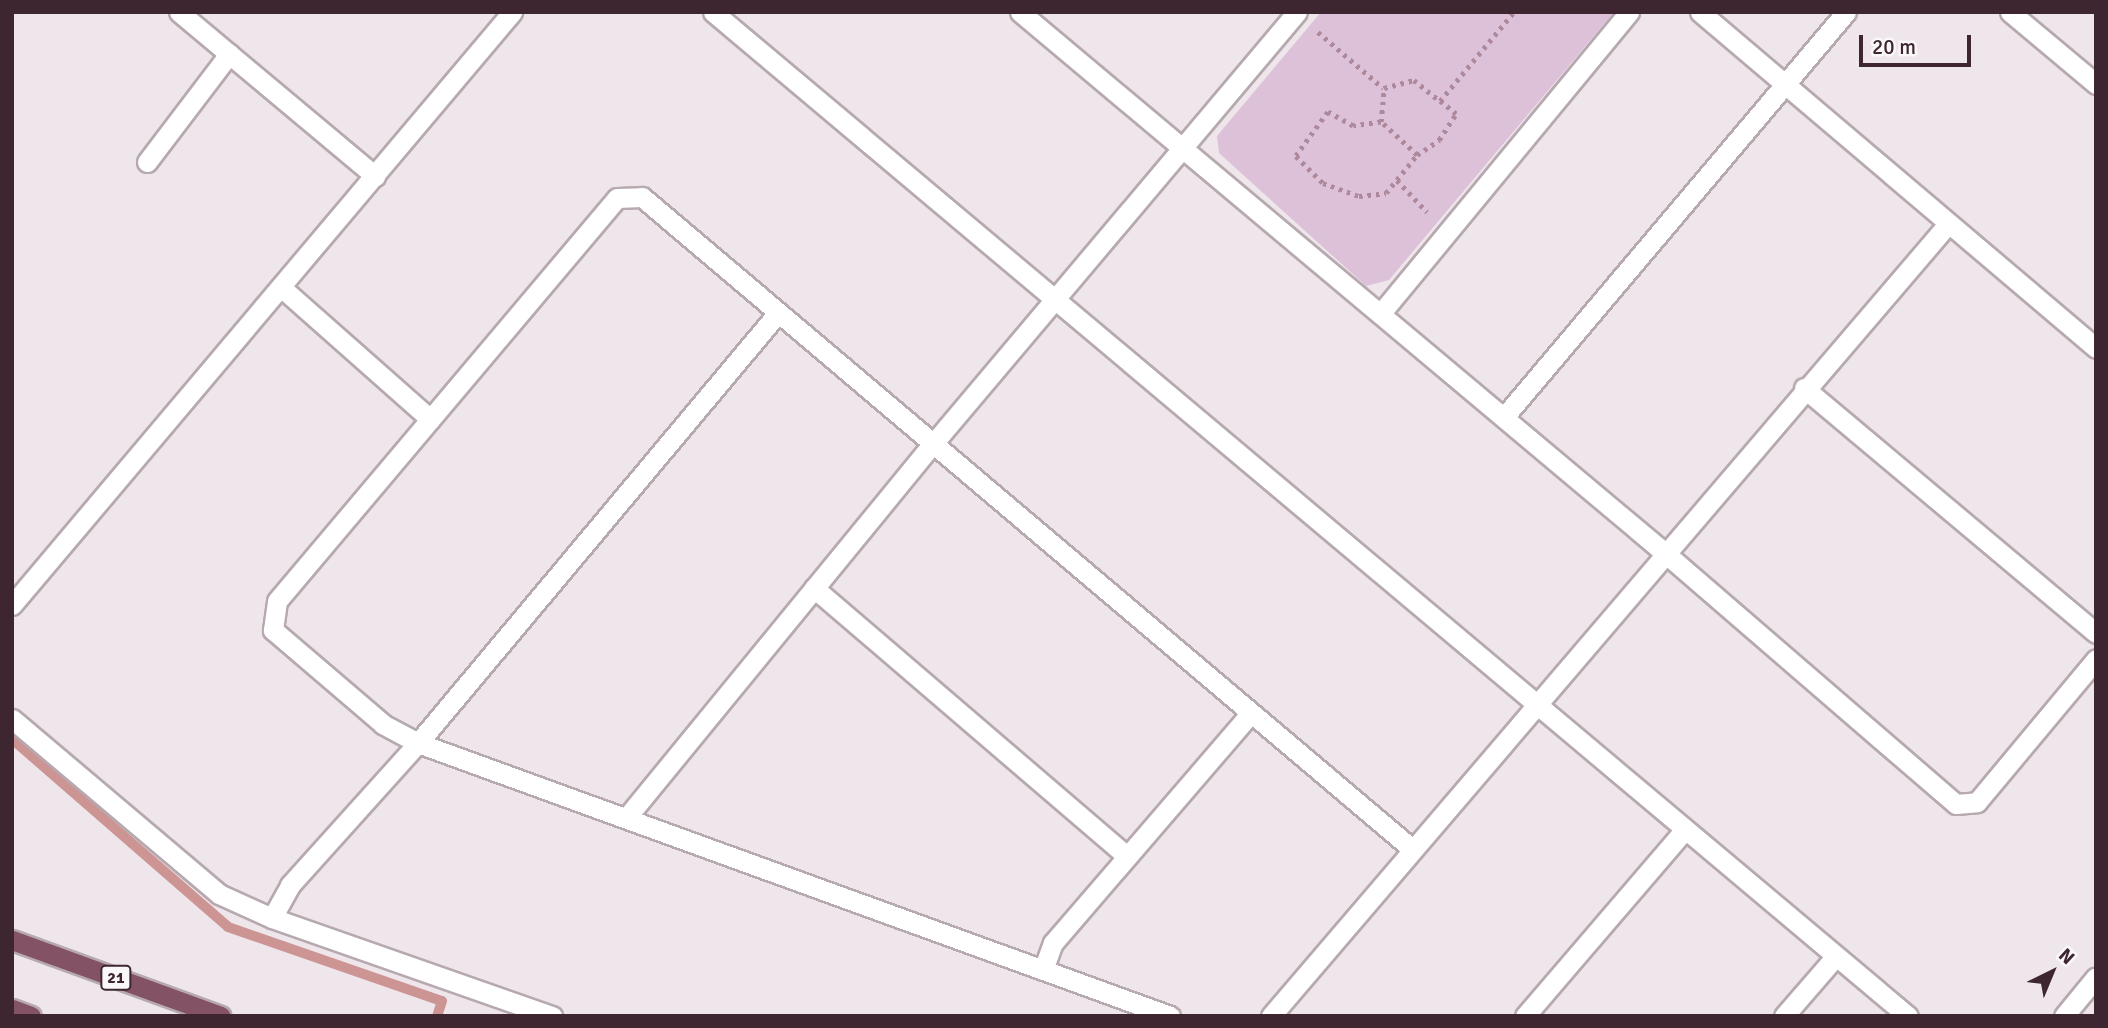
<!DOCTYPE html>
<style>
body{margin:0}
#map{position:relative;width:2108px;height:1028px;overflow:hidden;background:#eee6eb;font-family:Signika,sans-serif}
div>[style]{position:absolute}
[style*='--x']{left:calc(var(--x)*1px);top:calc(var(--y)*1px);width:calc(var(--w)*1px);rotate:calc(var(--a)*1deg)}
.green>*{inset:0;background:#dcc1d9}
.stream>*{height:10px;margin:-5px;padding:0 5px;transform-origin:5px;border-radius:5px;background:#cd9494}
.path>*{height:4.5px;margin-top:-2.25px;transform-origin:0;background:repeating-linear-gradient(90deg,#ae899b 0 3.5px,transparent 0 8.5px)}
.roads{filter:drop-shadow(2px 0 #b6a9af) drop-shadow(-2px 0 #b6a9af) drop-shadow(0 2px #b6a9af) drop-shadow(0 -2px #b6a9af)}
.minor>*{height:19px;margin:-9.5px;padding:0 9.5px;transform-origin:9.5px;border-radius:9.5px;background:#fff}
.trunk>*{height:19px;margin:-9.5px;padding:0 9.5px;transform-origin:9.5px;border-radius:9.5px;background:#845265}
span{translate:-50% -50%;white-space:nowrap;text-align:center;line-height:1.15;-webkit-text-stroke:5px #faf7f9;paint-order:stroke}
.shield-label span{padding:2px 5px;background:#faf7f9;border:2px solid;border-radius:5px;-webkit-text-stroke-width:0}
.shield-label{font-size:16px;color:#3e2630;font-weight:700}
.frame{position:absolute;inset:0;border:14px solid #3e2630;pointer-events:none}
.north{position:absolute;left:2017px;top:937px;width:70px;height:70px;-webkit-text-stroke:5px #faf7f9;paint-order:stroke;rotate:43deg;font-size:19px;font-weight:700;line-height:28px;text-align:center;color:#3e2630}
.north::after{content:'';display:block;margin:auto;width:24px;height:32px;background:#3e2630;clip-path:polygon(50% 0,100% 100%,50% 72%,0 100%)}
.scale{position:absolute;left:1859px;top:35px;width:112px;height:32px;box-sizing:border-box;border:4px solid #3e2630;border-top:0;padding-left:9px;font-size:21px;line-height:24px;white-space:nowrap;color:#3e2630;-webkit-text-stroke:5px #faf7f9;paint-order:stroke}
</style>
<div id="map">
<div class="green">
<i style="clip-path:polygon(1321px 12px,1614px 12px,1389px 280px,1366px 286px,1219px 153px,1217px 136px)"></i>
</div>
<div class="stream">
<i style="--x:12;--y:739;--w:286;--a:41"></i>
<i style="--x:228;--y:927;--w:226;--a:19.1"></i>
<i style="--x:442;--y:1001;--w:16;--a:108"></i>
</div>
<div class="path">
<i style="--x:1318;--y:32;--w:86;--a:40.7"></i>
<i style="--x:1381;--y:122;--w:28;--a:172"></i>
<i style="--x:1353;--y:126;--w:29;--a:-151"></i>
<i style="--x:1328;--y:112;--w:54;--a:126"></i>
<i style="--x:1296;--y:156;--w:38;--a:45"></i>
<i style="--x:1323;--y:183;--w:38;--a:20"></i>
<i style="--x:1359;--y:196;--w:27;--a:-6"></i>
<i style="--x:1386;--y:193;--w:49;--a:-50.8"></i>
<i style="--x:1417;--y:155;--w:49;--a:-137.5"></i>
<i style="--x:1381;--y:122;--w:34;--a:-85"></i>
<i style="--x:1384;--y:88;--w:31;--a:-15"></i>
<i style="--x:1414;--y:80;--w:33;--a:39"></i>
<i style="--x:1440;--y:101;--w:116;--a:-50.3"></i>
<i style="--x:1417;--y:155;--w:27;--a:-34"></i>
<i style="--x:1439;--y:140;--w:31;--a:-57"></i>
<i style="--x:1456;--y:114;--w:21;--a:-141"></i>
<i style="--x:1397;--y:180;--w:44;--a:46.8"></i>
</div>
<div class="roads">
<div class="minor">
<i style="--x:179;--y:12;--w:256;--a:39.9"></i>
<i style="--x:713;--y:12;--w:1561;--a:40.04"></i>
<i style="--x:1020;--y:12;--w:842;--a:39.99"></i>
<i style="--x:1665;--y:553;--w:384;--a:40.8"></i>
<i style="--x:1956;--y:804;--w:21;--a:-5"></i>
<i style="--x:1977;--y:802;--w:186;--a:-50.2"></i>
<i style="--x:1700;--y:12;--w:519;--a:40.31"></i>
<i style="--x:2010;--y:12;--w:112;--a:39.9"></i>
<i style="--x:147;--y:162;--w:136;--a:-52.8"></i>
<i style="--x:282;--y:288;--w:198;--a:41.5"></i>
<i style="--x:1381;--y:313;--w:390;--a:-50.5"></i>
<i style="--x:1804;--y:388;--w:381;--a:40"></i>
<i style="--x:1504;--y:417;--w:530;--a:-49.82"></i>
<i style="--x:814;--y:588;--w:412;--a:40.6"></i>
<i style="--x:12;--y:605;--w:776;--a:-49.86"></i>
<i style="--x:12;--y:719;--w:271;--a:40.2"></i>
<i style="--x:219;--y:894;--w:58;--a:24.4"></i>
<i style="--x:272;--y:918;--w:297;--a:19.3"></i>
<i style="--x:627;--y:817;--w:481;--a:-50.7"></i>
<i style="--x:932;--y:445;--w:566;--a:-49.87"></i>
<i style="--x:272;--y:918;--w:38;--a:-61"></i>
<i style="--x:290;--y:885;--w:191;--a:-48"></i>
<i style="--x:418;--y:743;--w:559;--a:-50.08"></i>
<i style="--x:1043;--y:970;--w:29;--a:-70"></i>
<i style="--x:1053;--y:943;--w:303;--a:-49.3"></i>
<i style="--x:1170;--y:1016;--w:800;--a:-160.05"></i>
<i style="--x:418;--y:743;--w:40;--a:-152"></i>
<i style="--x:383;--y:724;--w:145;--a:-139.5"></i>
<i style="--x:273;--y:630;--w:29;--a:-82"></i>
<i style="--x:277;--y:601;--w:527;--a:-49.85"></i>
<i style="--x:617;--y:198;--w:25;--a:-2"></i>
<i style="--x:642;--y:197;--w:1008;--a:40.25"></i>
<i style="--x:1271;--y:1016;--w:1042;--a:-49.48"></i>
<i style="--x:1525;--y:1016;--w:246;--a:-49.4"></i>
<i style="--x:1784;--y:1016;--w:79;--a:-49.1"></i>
<i style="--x:2064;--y:1016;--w:50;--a:-50.6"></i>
</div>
<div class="trunk">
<i style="--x:12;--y:940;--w:222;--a:20"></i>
<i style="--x:12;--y:1009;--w:20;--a:20"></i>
</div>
</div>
<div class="shield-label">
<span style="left:116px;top:978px">21</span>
</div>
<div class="frame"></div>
<div class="north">N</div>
<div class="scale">20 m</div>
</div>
